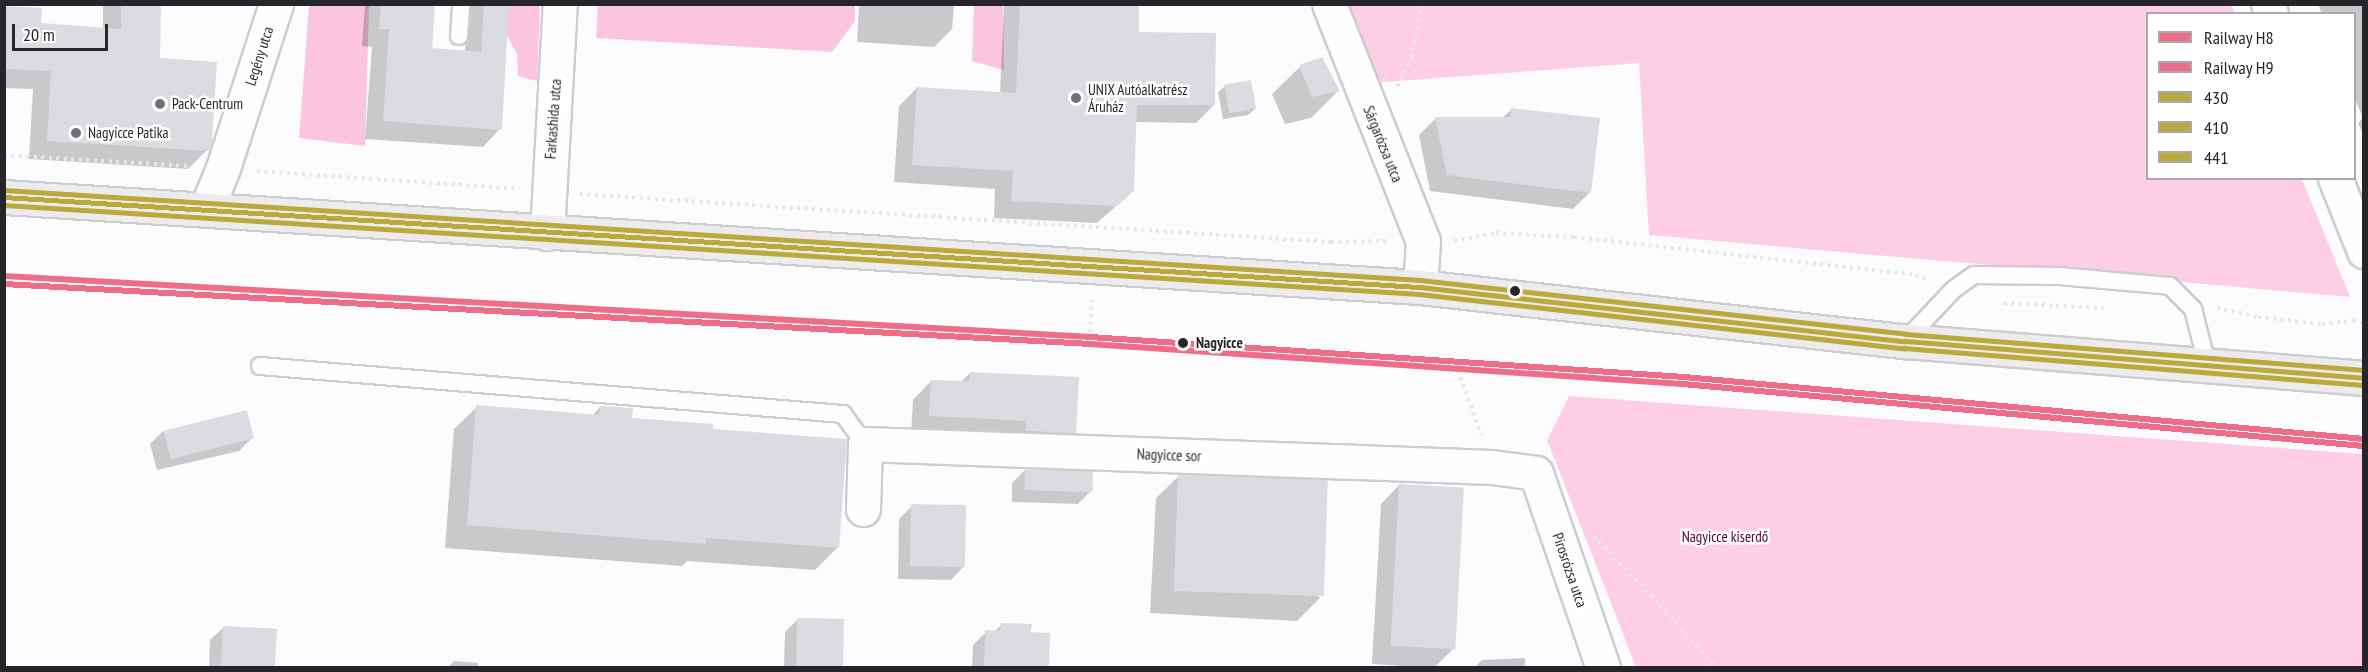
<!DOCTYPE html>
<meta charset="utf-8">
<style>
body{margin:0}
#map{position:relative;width:2368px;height:672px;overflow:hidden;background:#fcfbfe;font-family:"PT Sans Narrow",sans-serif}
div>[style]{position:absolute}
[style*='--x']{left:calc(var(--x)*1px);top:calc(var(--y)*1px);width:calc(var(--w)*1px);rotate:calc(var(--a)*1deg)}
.green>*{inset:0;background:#fecee4}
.forest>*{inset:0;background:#fbc5de}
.shadow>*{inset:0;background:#0003}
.building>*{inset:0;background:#dcdce0;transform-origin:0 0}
.path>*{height:4px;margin-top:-2px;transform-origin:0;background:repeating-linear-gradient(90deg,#e8e7e8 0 3px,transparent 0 7.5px)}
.roads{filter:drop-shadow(2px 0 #cdcccf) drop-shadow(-2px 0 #cdcccf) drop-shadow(0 2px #cdcccf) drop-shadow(0 -2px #cdcccf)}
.lane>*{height:16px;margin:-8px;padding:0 8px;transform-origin:8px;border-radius:8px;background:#fffeff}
.street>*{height:33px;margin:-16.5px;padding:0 16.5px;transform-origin:16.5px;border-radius:16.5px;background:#fffeff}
.primary>*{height:33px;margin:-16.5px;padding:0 16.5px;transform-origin:16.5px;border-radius:16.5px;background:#eeebef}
.bus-1>*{height:4.5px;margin:-2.25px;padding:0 2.25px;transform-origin:2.25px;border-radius:2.25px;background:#bca93c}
.bus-2>*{height:4.5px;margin:-2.25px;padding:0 2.25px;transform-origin:2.25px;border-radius:2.25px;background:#bca93c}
.bus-3>*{height:4.5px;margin:-2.25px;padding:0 2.25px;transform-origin:2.25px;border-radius:2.25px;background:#bca93c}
.rail-1>*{height:6px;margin:-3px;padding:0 3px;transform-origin:3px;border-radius:3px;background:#ed6e86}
.rail-2>*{height:6px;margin:-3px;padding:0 3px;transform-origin:3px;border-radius:3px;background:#ed6e86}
.dots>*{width:16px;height:16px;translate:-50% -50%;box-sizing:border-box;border:3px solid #fff;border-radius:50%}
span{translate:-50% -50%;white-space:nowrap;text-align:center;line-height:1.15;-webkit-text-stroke:5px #fff;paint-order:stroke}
.street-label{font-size:15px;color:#28252a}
.poi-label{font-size:15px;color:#28252a}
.left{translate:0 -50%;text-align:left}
.stop-label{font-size:15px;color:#28252a;font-weight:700}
.park-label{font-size:15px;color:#580035}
.frame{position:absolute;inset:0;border:6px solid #28252a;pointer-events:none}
.legend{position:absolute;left:2146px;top:12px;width:210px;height:168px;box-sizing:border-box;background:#fff;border:2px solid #a9a8aa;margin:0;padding:8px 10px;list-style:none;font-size:18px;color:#28252a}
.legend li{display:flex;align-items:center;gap:12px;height:30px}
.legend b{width:30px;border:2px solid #a9a8aa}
.scale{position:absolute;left:12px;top:24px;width:96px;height:27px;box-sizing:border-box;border:3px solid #28252a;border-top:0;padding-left:8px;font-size:18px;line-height:21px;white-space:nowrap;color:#28252a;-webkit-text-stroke:4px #fff;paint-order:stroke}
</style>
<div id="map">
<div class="green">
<i style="clip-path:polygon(1341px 5px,2231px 5px,2235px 13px,2148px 14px,2148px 178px,2302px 179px,2350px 297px,1649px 235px,1639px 63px,1370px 83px)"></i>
<i style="clip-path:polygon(1569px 396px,2363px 454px,2363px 667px,1636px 667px,1547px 440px)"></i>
</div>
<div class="forest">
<i style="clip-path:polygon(309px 5px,369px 5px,365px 146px,299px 138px)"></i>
<i style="clip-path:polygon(500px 5px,540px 5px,537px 81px,518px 76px,517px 54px,500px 23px)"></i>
<i style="clip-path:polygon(598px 5px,855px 4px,855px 21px,832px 52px,596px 38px)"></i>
<i style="clip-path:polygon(974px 5px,1003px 5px,1004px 70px,972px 61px)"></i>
</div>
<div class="shadow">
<i style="clip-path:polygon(103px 4px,159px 4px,159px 60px,207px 150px,188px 169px,29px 159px,33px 89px,4px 88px,4px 9px,39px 24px,103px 29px)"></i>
<i style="clip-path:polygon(365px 4px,434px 4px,431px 50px,465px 52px,468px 4px,508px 4px,500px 129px,483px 147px,365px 139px,372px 47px,362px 46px)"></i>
<i style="clip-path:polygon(859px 4px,954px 4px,952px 29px,934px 47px,857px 42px)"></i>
<i style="clip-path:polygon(1004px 4px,1138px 4px,1137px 34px,1214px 105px,1196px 123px,1135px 122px,1133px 191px,1097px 223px,994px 218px,995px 189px,894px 182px,899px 106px,917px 88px,1000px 94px)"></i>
<i style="clip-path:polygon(2318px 4px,2364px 5px,2364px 136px,2358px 123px,2363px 118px,2354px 97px,2354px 14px,2322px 14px)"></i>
<i style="clip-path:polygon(1300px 67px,1338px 91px,1311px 118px,1285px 124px,1272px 94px)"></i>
<i style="clip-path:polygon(1225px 86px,1255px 109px,1248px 115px,1223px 119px,1218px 92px)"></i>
<i style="clip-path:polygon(1511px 110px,1590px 192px,1573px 209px,1430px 191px,1419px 135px,1436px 118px,1502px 118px)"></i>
<i style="clip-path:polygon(970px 373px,1075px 432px,1056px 451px,911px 434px,913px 400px,931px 381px,961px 382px)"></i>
<i style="clip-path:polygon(477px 407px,592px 416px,600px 407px,630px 419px,711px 430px,838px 547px,815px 570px,687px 561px,682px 566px,445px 548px,454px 429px)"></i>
<i style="clip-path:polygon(163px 431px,252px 438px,239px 451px,157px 470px,150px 444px)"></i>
<i style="clip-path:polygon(1025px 470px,1091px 491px,1078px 504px,1012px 502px,1012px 483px)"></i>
<i style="clip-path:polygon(1179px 476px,1320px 598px,1297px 621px,1150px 613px,1156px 498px)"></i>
<i style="clip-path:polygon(1399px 485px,1453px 649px,1434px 668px,1372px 664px,1381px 504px)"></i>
<i style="clip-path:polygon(912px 506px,964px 566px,951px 580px,898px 579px,899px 519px)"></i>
<i style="clip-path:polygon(798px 619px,841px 668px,784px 668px,785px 632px)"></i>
<i style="clip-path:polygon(1001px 625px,1030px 633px,1048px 668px,972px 668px,973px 645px,986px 632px,994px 632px)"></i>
<i style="clip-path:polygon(224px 627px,274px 668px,209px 668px,210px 640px)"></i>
<i style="clip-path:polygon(1525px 658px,1525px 668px,1474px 668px,1482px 660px)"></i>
<i style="clip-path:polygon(454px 661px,478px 663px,478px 668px,447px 668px)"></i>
</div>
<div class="building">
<i style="clip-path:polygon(121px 4px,161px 4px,160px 58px,217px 62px,212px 141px,209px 151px,47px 141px,51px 71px,4px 69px,4px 6px,42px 8px,41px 23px,121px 29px)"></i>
<i style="clip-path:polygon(381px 4px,435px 4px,432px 48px,481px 52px,484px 4px,509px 4px,502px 130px,383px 121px,389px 29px,379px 29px)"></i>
<i style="clip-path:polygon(1020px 4px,1139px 4px,1139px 32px,1216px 33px,1215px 105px,1137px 105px,1134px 191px,1117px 206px,1011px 201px,1013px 171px,912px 165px,917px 87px,1016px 93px)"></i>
<i style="clip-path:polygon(1322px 57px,1340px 91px,1312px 97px,1299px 65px)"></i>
<i style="left:1251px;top:80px;width:29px;height:27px;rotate:80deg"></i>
<i style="clip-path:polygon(1511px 108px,1600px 118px,1591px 193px,1447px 175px,1435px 117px,1510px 117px)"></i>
<i style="clip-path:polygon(970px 372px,1079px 377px,1076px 433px,1026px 431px,1026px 421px,929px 416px,931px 380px,969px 381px)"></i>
<i style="clip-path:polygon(476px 405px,599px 415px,600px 406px,633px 408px,632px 418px,713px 424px,713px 429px,847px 439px,839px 548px,706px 538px,706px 544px,467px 525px)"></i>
<i style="left:247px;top:410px;width:29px;height:86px;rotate:76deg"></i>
<i style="left:1025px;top:469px;width:68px;height:21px;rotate:2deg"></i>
<i style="left:1178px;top:474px;width:150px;height:117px;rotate:2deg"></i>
<i style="left:1399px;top:484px;width:65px;height:162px;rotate:3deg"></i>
<i style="left:911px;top:504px;width:55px;height:62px;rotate:1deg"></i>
<i style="left:797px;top:618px;width:47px;height:50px;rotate:1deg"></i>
<i style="clip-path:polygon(1001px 623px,1032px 624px,1031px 632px,1050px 633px,1049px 668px,984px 668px,985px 630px,1000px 631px)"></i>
<i style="left:223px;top:626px;width:54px;height:42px;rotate:3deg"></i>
</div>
<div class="path">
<i style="--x:1397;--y:86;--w:31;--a:-63"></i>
<i style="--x:1411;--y:58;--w:55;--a:-78.5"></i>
<i style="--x:4;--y:155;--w:185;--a:3.4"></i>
<i style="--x:257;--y:171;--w:263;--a:3.9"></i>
<i style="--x:580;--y:194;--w:753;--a:3.66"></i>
<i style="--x:1331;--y:242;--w:56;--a:-1"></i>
<i style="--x:1454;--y:241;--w:43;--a:-10.8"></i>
<i style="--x:1496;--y:233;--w:78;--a:2.9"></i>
<i style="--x:1574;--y:237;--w:344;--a:6.3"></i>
<i style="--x:1916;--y:275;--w:14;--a:21"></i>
<i style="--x:2004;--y:303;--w:100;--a:2.9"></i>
<i style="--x:2217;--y:308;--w:42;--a:12.4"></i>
<i style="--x:2258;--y:317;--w:64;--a:6.2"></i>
<i style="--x:2322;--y:324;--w:31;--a:-6"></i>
<i style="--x:2353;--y:321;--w:11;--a:10"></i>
<i style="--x:1089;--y:347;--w:47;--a:-86.3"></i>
<i style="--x:1458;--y:370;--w:69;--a:70.5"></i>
<i style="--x:1594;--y:535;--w:181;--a:47.2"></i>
</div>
<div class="roads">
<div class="lane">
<i style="--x:459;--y:36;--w:32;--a:-86"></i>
<i style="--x:1905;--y:341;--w:70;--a:-46.7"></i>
<i style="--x:1953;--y:290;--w:26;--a:-36"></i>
<i style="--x:1974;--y:275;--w:85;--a:0.7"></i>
<i style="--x:2059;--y:276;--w:111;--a:5.1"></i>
<i style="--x:2170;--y:286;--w:33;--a:45"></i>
<i style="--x:2193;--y:309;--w:57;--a:75.7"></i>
<i style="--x:260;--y:366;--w:585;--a:4.71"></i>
<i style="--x:843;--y:414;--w:37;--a:54"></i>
</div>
<div class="street">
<i style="--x:1329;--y:4;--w:255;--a:68.4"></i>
<i style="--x:1423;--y:241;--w:46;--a:93.7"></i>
<i style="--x:2268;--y:4;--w:10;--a:73"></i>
<i style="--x:2335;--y:178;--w:79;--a:68.3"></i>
<i style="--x:206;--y:210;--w:45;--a:-68"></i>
<i style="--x:223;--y:168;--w:172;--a:-72.1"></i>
<i style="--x:547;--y:233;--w:229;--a:-86.8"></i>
<i style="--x:863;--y:509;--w:65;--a:-88.2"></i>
<i style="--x:865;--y:444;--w:627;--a:2.1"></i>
<i style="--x:1492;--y:467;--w:44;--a:7.8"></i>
<i style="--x:1536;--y:473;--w:206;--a:71"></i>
</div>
<div class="primary">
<i style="--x:4;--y:197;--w:1419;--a:3.64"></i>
<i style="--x:1420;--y:287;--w:488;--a:6.4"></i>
<i style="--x:1905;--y:341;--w:460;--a:4.6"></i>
</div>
</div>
<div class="bus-1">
<i style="--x:4;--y:197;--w:1419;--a:3.64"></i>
<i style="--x:1420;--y:287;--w:488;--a:6.4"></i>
<i style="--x:1905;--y:341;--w:460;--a:4.6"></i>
</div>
<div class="bus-2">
<i style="--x:4;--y:205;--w:1418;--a:3.6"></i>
<i style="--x:1419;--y:294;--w:488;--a:6.4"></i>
<i style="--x:1904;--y:348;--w:460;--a:4.6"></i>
</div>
<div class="bus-3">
<i style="--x:4;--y:190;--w:1419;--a:3.64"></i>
<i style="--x:1420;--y:280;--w:489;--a:6.3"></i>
<i style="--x:1906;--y:334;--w:459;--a:4.5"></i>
</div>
<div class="rail-1">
<i style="--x:4;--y:276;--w:1088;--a:3.21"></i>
<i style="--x:1090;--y:337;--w:595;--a:3.85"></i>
<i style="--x:1684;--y:377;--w:683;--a:5.21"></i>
</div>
<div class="rail-2">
<i style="--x:4;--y:284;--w:1088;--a:3.16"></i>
<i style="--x:1090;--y:344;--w:594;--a:3.86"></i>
<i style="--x:1683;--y:384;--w:683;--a:5.21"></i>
</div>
<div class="dots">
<i style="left:1076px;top:98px;background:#727074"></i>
<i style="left:160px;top:104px;background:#727074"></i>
<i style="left:76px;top:133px;background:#727074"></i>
<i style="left:1515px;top:291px;background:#28252a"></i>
<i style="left:1183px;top:343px;background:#28252a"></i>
</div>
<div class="street-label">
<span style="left:259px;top:56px;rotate:-72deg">Legény utca</span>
<span style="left:553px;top:119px;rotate:-86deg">Farkashida utca</span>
<span style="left:1383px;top:144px;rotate:68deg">Sárgarózsa utca</span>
<span style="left:1169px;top:455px;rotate:2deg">Nagyicce sor</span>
<span style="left:1570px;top:570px;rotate:71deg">Pirosrózsa utca</span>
</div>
<div class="poi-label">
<span class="left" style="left:1088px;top:98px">UNIX Autóalkatrész<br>Áruház</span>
<span class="left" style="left:172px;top:104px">Pack-Centrum</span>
<span class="left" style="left:88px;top:133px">Nagyicce Patika</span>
</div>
<div class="stop-label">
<span class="left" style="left:1196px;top:343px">Nagyicce</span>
</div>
<div class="park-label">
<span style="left:1725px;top:537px">Nagyicce kiserdő</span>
</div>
<div class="frame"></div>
<ul class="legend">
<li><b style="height:8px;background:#ed6e86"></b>Railway H8</li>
<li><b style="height:8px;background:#ed6e86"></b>Railway H9</li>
<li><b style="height:8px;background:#bca93c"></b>430</li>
<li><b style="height:8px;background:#bca93c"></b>410</li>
<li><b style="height:8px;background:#bca93c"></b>441</li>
</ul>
<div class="scale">20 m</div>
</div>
